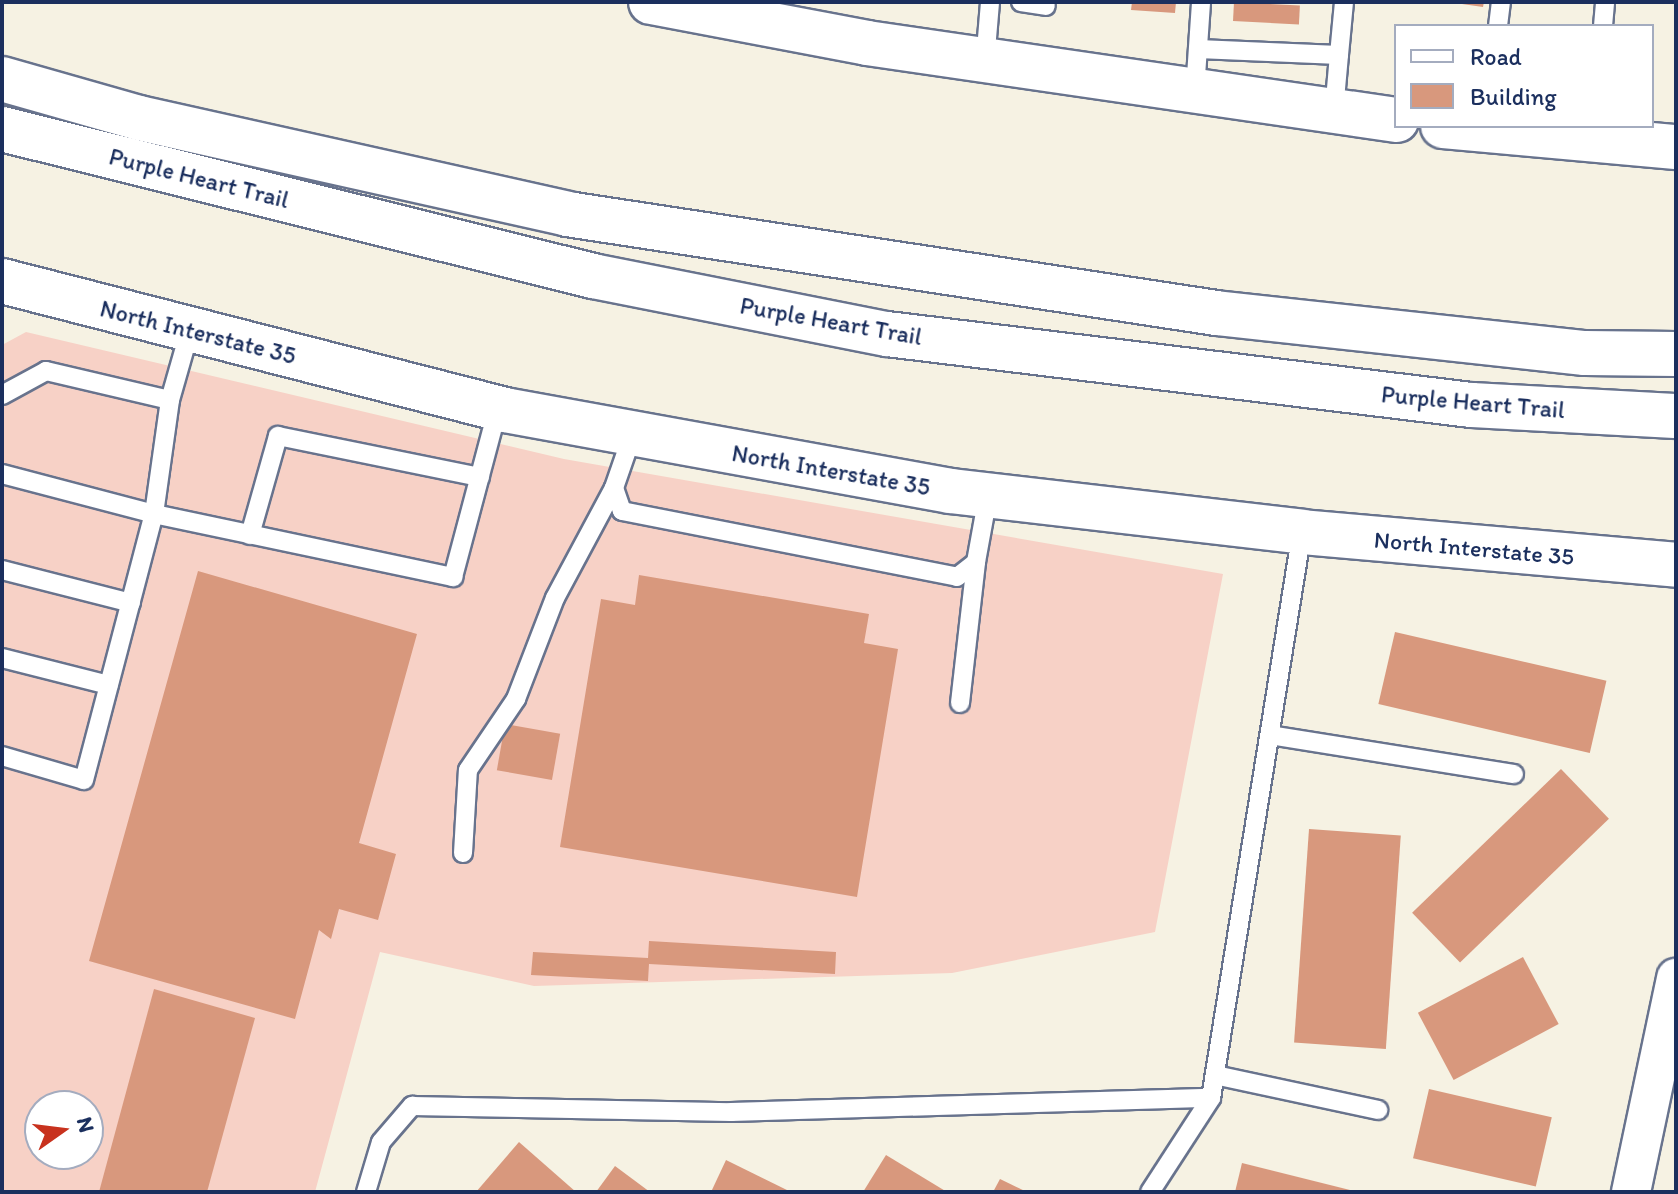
<!DOCTYPE html>
<style>
body{margin:0}
#map{position:relative;width:1678px;height:1194px;overflow:hidden;background:#f6f2e3;font-family:Itim,sans-serif}
div>[style]{position:absolute}
[style*='--x']{left:calc(var(--x)*1px);top:calc(var(--y)*1px);width:calc(var(--w)*1px);rotate:calc(var(--a)*1deg)}
.built>*{inset:0;background:#f7d1c6}
.building>*{inset:0;background:#d8987d;transform-origin:0 0}
.roads{filter:drop-shadow(2px 0 #68738d) drop-shadow(-2px 0 #68738d) drop-shadow(0 2px #68738d) drop-shadow(0 -2px #68738d)}
.service>*{height:18px;margin:-9px;padding:0 9px;transform-origin:9px;border-radius:9px;background:#fff}
.minor>*{height:38px;margin:-19px;padding:0 19px;transform-origin:19px;border-radius:19px;background:#fff}
.secondary>*{height:44px;margin:-22px;padding:0 22px;transform-origin:22px;border-radius:22px;background:#fff}
.motorway>*{height:44px;margin:-22px;padding:0 22px;transform-origin:22px;border-radius:22px;background:#fff}
span{translate:-50% -50%;white-space:nowrap;text-align:center;line-height:1.15;-webkit-text-stroke:8px #fff;paint-order:stroke}
.street-label{font-size:24px;color:#1b2f5e}
.frame{position:absolute;inset:0;border:4px solid #1b2f5e;pointer-events:none}
.legend{position:absolute;left:1394px;top:24px;width:260px;height:104px;box-sizing:border-box;background:#fff;border:2px solid #a4acbf;margin:0;padding:10px 14px;list-style:none;font-size:24px;color:#1b2f5e}
.legend li{display:flex;align-items:center;gap:16px;height:40px}
.legend b{width:40px;border:2px solid #a4acbf}
.north{position:absolute;left:24px;top:1090px;width:80px;height:80px;box-sizing:border-box;background:#fff;border:2px solid #a4acbf;border-radius:50%;rotate:76deg;font-size:22px;font-weight:700;line-height:32px;text-align:center;color:#1b2f5e}
.north::after{content:'';display:block;margin:auto;width:28px;height:36px;background:#c8321e;clip-path:polygon(50% 0,100% 100%,50% 72%,0 100%)}
</style>
<div id="map">
<div class="built">
<i style="clip-path:polygon(evenodd,26px 332px,564px 459px,1223px 574px,1155px 932px,952px 973px,534px 986px,380px 952px,315px 1192px,2px 1192px,2px 345px,26px 332px,40px 1106px,88px 1106px,88px 1154px,40px 1154px,40px 1106px)"></i>
</div>
<div class="building">
<i style="clip-path:polygon(1132px 2px,1176px 2px,1175px 13px,1131px 10px)"></i>
<i style="left:1234px;top:2px;width:66px;height:19px;rotate:3deg"></i>
<i style="clip-path:polygon(1448px 2px,1484px 2px,1483px 7px)"></i>
<i style="clip-path:polygon(198px 571px,417px 634px,359px 843px,396px 854px,378px 920px,339px 909px,331px 939px,319px 930px,295px 1019px,89px 961px)"></i>
<i style="clip-path:polygon(639px 575px,869px 614px,864px 643px,898px 649px,857px 897px,560px 847px,601px 599px,635px 605px)"></i>
<i style="left:1395px;top:632px;width:217px;height:74px;rotate:13deg"></i>
<i style="left:505px;top:724px;width:56px;height:47px;rotate:10deg"></i>
<i style="left:1561px;top:769px;width:69px;height:207px;rotate:46deg"></i>
<i style="left:1309px;top:829px;width:92px;height:214px;rotate:4deg"></i>
<i style="clip-path:polygon(649px 941px,836px 952px,835px 974px,649px 964px,648px 981px,531px 975px,533px 952px,648px 958px)"></i>
<i style="left:1523px;top:957px;width:76px;height:119px;rotate:62deg"></i>
<i style="clip-path:polygon(154px 989px,255px 1018px,207px 1192px,99px 1192px)"></i>
<i style="left:1429px;top:1089px;width:126px;height:71px;rotate:13deg"></i>
<i style="clip-path:polygon(519px 1142px,576px 1192px,476px 1192px)"></i>
<i style="clip-path:polygon(886px 1155px,947px 1192px,863px 1192px)"></i>
<i style="clip-path:polygon(726px 1160px,791px 1192px,711px 1192px)"></i>
<i style="clip-path:polygon(1242px 1163px,1354px 1191px,1353px 1192px,1235px 1192px)"></i>
<i style="clip-path:polygon(615px 1166px,650px 1192px,596px 1192px)"></i>
<i style="clip-path:polygon(1000px 1179px,1027px 1192px,993px 1192px)"></i>
</div>
<div class="roads">
<div class="service">
<i style="--x:1021;--y:2;--w:25;--a:9"></i>
<i style="--x:1498;--y:26;--w:24;--a:-83"></i>
<i style="--x:1603;--y:26;--w:24;--a:-85"></i>
<i style="--x:1198;--y:49;--w:141;--a:2.4"></i>
<i style="--x:1339;--y:55;--w:56;--a:95.1"></i>
<i style="--x:1339;--y:55;--w:53;--a:-84.6"></i>
<i style="--x:985;--y:62;--w:60;--a:-85.2"></i>
<i style="--x:1195;--y:91;--w:89;--a:-86.1"></i>
<i style="--x:2;--y:395;--w:50;--a:-28.6"></i>
<i style="--x:46;--y:371;--w:127;--a:13.2"></i>
<i style="--x:633;--y:433;--w:58;--a:109.1"></i>
<i style="--x:614;--y:488;--w:24;--a:71"></i>
<i style="--x:622;--y:511;--w:341;--a:11.1"></i>
<i style="--x:957;--y:577;--w:24;--a:-38"></i>
<i style="--x:976;--y:562;--w:67;--a:-79.7"></i>
<i style="--x:2;--y:474;--w:157;--a:14.7"></i>
<i style="--x:154;--y:514;--w:115;--a:-82"></i>
<i style="--x:170;--y:400;--w:73;--a:-74.1"></i>
<i style="--x:250;--y:535;--w:103;--a:-74.2"></i>
<i style="--x:278;--y:436;--w:206;--a:11.5"></i>
<i style="--x:2;--y:570;--w:133;--a:14.3"></i>
<i style="--x:2;--y:658;--w:110;--a:14.2"></i>
<i style="--x:960;--y:703;--w:142;--a:-83.5"></i>
<i style="--x:1270;--y:735;--w:247;--a:9.1"></i>
<i style="--x:2;--y:756;--w:85;--a:16.3"></i>
<i style="--x:84;--y:780;--w:275;--a:-75.3"></i>
<i style="--x:154;--y:514;--w:306;--a:11.9"></i>
<i style="--x:453;--y:577;--w:175;--a:-75.1"></i>
<i style="--x:463;--y:853;--w:83;--a:-86.6"></i>
<i style="--x:468;--y:770;--w:86;--a:-55.9"></i>
<i style="--x:516;--y:699;--w:108;--a:-68.9"></i>
<i style="--x:555;--y:598;--w:125;--a:-61.8"></i>
<i style="--x:1215;--y:1075;--w:167;--a:12.1"></i>
<i style="--x:366;--y:1192;--w:52;--a:-73.3"></i>
<i style="--x:381;--y:1142;--w:48;--a:-49.3"></i>
<i style="--x:412;--y:1106;--w:319;--a:1.1"></i>
<i style="--x:731;--y:1112;--w:480;--a:-1.7"></i>
<i style="--x:1150;--y:1192;--w:112;--a:-57"></i>
<i style="--x:1211;--y:1098;--w:573;--a:-80.87"></i>
</div>
<div class="minor">
<i style="--x:1631;--y:1192;--w:219;--a:-78.1"></i>
</div>
<div class="secondary">
<i style="--x:651;--y:2;--w:220;--a:10.7"></i>
<i style="--x:867;--y:43;--w:535;--a:8.28"></i>
<i style="--x:1443;--y:126;--w:234;--a:5.2"></i>
<i style="--x:2;--y:281;--w:519;--a:14.38"></i>
<i style="--x:505;--y:410;--w:452;--a:10.3"></i>
<i style="--x:950;--y:491;--w:354;--a:6.6"></i>
<i style="--x:1302;--y:532;--w:375;--a:5"></i>
</div>
<div class="motorway">
<i style="--x:2;--y:79;--w:142;--a:15.9"></i>
<i style="--x:139;--y:118;--w:439;--a:12.6"></i>
<i style="--x:567;--y:214;--w:657;--a:8.67"></i>
<i style="--x:1216;--y:313;--w:371;--a:6.2"></i>
<i style="--x:1585;--y:353;--w:91;--a:0.6"></i>
<i style="--x:2;--y:129;--w:609;--a:13.97"></i>
<i style="--x:593;--y:276;--w:300;--a:11.2"></i>
<i style="--x:887;--y:334;--w:588;--a:6.93"></i>
<i style="--x:1471;--y:405;--w:205;--a:3.1"></i>
</div>
</div>
<div class="street-label">
<span style="left:199px;top:178px;rotate:14deg">Purple Heart Trail</span>
<span style="left:831px;top:321px;rotate:10deg">Purple Heart Trail</span>
<span style="left:198px;top:332px;rotate:14deg">North Interstate 35</span>
<span style="left:1473px;top:402px;rotate:5deg">Purple Heart Trail</span>
<span style="left:831px;top:470px;rotate:10deg">North Interstate 35</span>
<span style="left:1474px;top:548px;rotate:5deg">North Interstate 35</span>
</div>
<div class="frame"></div>
<ul class="legend">
<li><b style="height:10px;background:#fff"></b>Road</li>
<li><b style="height:22px;background:#d8987d"></b>Building</li>
</ul>
<div class="north">N</div>
</div>
